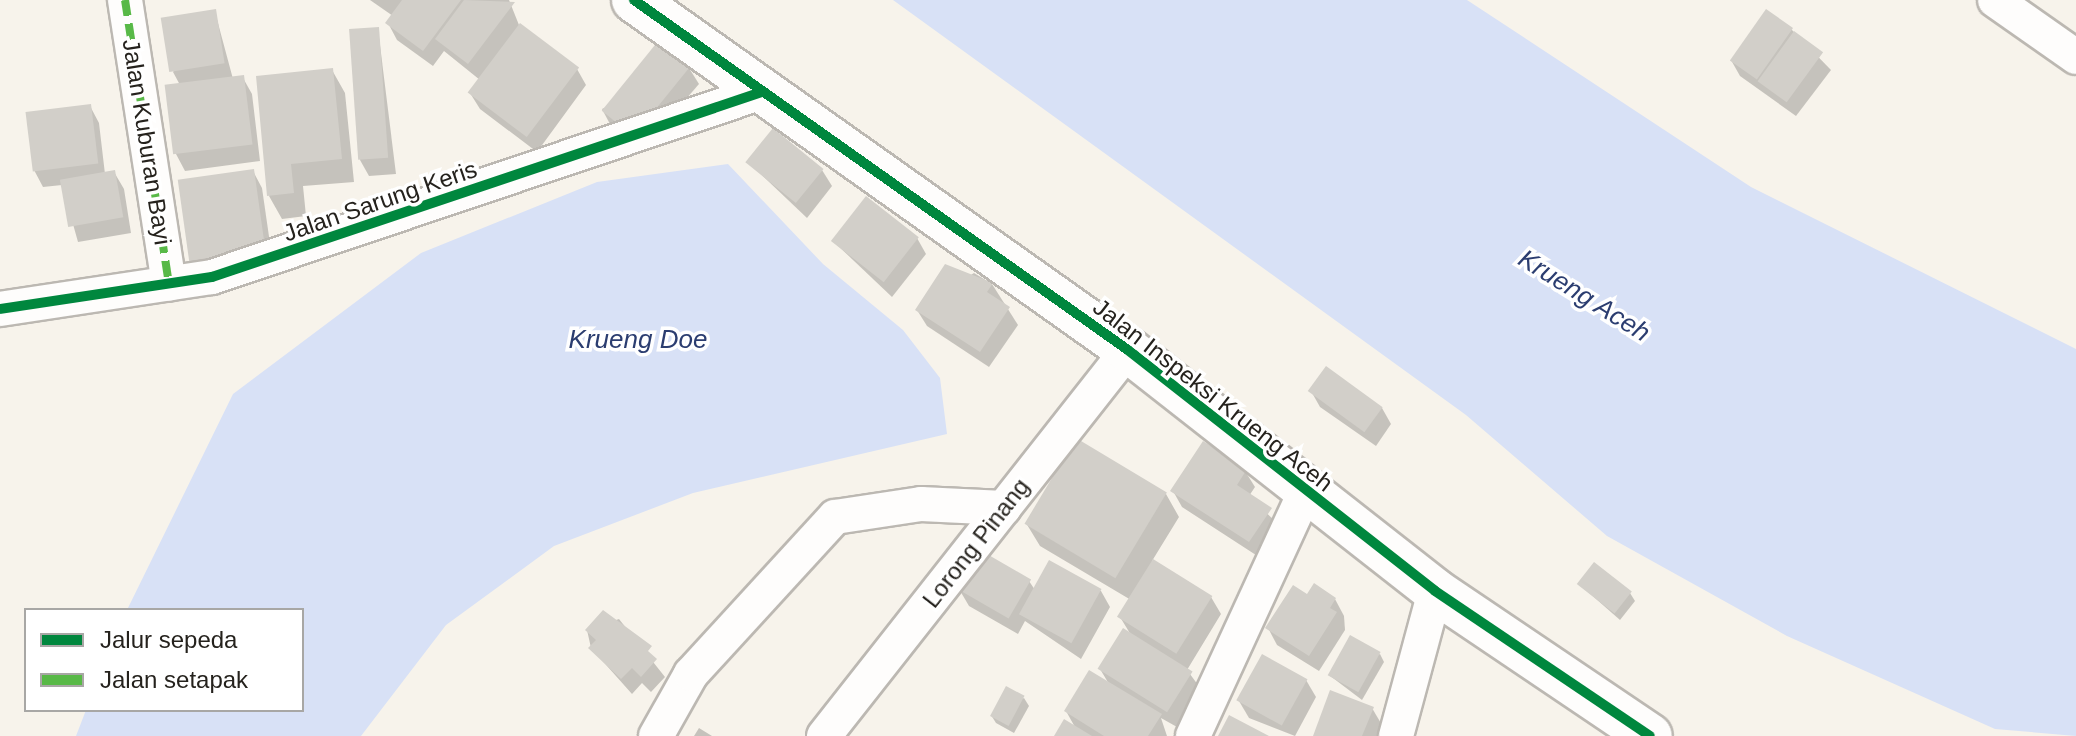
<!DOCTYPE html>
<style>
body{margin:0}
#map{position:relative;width:2076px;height:736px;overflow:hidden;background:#f7f3eb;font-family:Arial,sans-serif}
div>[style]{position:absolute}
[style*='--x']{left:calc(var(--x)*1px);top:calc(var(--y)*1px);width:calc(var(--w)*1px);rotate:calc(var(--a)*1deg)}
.water>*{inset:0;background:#d8e1f6}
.shadow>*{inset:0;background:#0003}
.building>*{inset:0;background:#d2cfc9;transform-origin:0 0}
.roads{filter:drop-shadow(2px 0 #bcb8b2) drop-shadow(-2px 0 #bcb8b2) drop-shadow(0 2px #bcb8b2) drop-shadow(0 -2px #bcb8b2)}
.street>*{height:34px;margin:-17px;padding:0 17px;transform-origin:17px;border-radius:17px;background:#fefdfc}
.secondary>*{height:44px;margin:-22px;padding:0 22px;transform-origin:22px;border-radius:22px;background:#fefdfc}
.quiet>*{height:8px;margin-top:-4px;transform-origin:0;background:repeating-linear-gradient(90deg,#58b947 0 16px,transparent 0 24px)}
.cycleway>*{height:10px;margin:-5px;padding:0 5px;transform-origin:5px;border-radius:5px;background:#00873e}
span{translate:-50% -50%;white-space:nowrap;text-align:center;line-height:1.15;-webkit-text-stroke:7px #fff;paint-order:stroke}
.street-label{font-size:24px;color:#25221d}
.water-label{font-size:26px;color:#2b3d70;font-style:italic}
.legend{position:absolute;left:24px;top:608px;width:280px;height:104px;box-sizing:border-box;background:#fff;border:2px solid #a8a7a5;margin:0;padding:10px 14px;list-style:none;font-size:24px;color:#25221d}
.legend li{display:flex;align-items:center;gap:16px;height:40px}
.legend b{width:40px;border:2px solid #a8a7a5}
</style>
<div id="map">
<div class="water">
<i style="clip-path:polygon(893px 0,1467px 0,1751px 187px,2076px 349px,2076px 736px,1995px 729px,1787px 636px,1607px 536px,1466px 415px)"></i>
<i style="clip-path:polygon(728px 164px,823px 264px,903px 330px,940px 378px,947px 434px,693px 493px,554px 546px,446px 625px,361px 736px,76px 736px,86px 710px,302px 710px,302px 610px,127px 610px,233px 394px,421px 253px,597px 182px)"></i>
</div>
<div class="shadow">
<i style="clip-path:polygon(370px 0,509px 0,519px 25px,577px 69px,586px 85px,537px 152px,480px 109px,470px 93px,480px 80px,444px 51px,433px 66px,397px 40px,388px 23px,393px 16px)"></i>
<i style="clip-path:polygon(215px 12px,233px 79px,243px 78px,252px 94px,260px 161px,185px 171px,176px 154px,180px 85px,173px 72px)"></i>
<i style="clip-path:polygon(378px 29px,396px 174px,369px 176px,360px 160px)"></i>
<i style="clip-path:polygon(1791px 29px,1831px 70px,1796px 116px,1740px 76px,1731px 60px)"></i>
<i style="clip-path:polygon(689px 68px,699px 84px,641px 151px,611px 126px,602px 109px)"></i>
<i style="clip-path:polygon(332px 70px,345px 93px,354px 182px,303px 186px,306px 216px,282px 219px,269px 196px)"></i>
<i style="clip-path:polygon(90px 106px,99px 123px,105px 174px,114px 172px,124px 189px,131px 233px,78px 242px,62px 185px,43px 187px,34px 170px)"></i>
<i style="clip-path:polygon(748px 162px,822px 170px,832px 186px,807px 218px)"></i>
<i style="clip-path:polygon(253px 171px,262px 188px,274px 271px,203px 281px)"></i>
<i style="clip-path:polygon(917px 238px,926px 254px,892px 297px,833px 241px)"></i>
<i style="clip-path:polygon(974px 273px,992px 284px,1018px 325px,989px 367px,927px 326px,917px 310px)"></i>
<i style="clip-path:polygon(1311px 391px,1382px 408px,1391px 424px,1376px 446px,1320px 407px)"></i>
<i style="clip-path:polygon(1245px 471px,1255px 487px,1249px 496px,1280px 526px,1259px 557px,1182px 507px,1173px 491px)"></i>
<i style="clip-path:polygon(1166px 494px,1179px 517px,1152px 561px,1211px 597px,1221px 614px,1187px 670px,1201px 689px,1177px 727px,1161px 718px,1167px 736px,1056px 736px,1076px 729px,1066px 711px,1109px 684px,1100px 669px,1131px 635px,1120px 617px,1131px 600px,1040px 546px,1026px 523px)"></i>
<i style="clip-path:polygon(1050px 563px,1101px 591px,1110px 607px,1081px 659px,1025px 621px,1018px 634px,969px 606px,959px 589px,1029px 581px,1035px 590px)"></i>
<i style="clip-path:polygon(1579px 584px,1630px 593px,1635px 601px,1620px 620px)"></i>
<i style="clip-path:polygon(1308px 596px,1335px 599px,1344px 616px,1345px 630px,1319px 671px,1277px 645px,1268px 628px)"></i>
<i style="clip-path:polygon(619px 619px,665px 677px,651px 692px,642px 683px,632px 694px,591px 648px,587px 630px)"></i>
<i style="clip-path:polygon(1380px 654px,1384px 662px,1362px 700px,1329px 675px)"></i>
<i style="clip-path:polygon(1306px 680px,1316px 697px,1295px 736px,1249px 718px,1239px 701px)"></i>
<i style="clip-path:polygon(1024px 698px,1029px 706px,1014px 733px,996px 723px,991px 715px)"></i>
<i style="clip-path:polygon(1372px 708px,1382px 725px,1378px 736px,1315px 736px)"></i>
<i style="clip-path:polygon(699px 728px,712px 736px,694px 736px)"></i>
</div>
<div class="building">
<i style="clip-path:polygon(402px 0,461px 0,423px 51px,385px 23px)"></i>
<i style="clip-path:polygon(464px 0,515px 2px,468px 64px,435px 39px)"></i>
<i style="left:216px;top:9px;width:55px;height:56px;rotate:81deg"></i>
<i style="left:1766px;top:9px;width:33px;height:63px;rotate:35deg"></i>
<i style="left:520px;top:23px;width:74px;height:87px;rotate:37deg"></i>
<i style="left:379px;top:27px;width:131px;height:30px;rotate:86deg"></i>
<i style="left:1794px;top:31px;width:36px;height:62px;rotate:36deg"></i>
<i style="left:659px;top:40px;width:41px;height:91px;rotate:39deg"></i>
<i style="clip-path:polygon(333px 68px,342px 159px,291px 164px,294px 193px,267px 196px,256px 76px)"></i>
<i style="left:244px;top:75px;width:70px;height:80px;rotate:83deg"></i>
<i style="left:91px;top:104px;width:60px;height:66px;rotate:83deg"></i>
<i style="left:773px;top:128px;width:65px;height:44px;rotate:39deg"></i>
<i style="left:254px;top:169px;width:87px;height:77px;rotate:82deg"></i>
<i style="left:115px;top:170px;width:48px;height:56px;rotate:80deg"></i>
<i style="left:866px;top:196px;width:67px;height:57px;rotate:38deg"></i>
<i style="clip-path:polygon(945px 264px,993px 283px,987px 292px,1010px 307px,980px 352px,915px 310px)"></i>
<i style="left:1326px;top:366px;width:70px;height:31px;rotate:36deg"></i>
<i style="left:1076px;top:438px;width:106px;height:100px;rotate:31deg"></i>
<i style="clip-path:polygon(1203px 441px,1247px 469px,1237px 485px,1272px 508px,1249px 542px,1170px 491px)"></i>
<i style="left:980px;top:550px;width:59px;height:45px;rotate:30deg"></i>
<i style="left:1153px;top:559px;width:70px;height:68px;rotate:32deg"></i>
<i style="left:1049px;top:560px;width:60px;height:62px;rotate:29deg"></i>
<i style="left:1594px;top:562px;width:48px;height:28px;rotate:38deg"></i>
<i style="clip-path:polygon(1314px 583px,1336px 598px,1330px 608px,1337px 612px,1309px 656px,1265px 628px,1293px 585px,1307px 594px)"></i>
<i style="clip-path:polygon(603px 610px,652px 646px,648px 651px,657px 659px,641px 677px,632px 668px,621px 679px,588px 648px,596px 640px,585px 630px)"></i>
<i style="left:1123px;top:628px;width:82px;height:48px;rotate:32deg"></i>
<i style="left:1350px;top:635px;width:35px;height:46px;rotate:29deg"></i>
<i style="left:1262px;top:654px;width:52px;height:53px;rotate:29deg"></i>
<i style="clip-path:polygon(1089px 670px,1162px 714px,1148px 736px,1104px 736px,1064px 711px)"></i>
<i style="left:1006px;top:686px;width:21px;height:34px;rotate:28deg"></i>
<i style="clip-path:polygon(1330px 690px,1374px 707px,1362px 736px,1313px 736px)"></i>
<i style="clip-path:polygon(1229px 715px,1269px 736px,1218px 736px)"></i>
<i style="clip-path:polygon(1064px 719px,1092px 736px,1054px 736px)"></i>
</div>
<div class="roads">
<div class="street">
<i style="--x:125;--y:0;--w:287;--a:81.2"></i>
<i style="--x:1995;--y:0;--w:99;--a:35.1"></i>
<i style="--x:0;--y:309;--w:214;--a:-8.6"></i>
<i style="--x:212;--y:277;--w:580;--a:-18.59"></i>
<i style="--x:656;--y:736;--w:71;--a:-60.6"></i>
<i style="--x:691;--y:674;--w:213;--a:-47.5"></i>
<i style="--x:835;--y:517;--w:87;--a:-8.6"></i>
<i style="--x:921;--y:504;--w:83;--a:2.8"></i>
<i style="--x:824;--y:736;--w:491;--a:-51.8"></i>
<i style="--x:1193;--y:736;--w:268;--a:-65.3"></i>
<i style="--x:1396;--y:736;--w:150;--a:-74.9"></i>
</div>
<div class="secondary">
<i style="--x:634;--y:0;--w:605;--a:35.32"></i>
<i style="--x:1128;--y:350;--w:390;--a:38.1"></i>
<i style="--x:1435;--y:591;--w:259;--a:34"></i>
</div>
</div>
<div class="quiet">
<i style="--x:125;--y:0;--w:287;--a:81.2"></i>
</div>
<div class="cycleway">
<i style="--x:634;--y:0;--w:605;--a:35.32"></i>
<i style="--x:1128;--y:350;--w:390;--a:38.1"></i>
<i style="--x:1435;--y:591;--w:259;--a:34"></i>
<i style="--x:0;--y:309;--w:214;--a:-8.6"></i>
<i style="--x:212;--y:277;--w:580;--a:-18.59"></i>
</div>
<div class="street-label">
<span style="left:147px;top:142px;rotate:81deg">Jalan Kuburan Bayi</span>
<span style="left:380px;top:201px;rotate:-19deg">Jalan Sarung Keris</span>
<span style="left:1213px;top:395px;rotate:38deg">Jalan Inspeksi Krueng Aceh</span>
<span style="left:976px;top:543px;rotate:-52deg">Lorong Pinang</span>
</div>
<div class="water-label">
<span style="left:1584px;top:296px;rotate:32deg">Krueng Aceh</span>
<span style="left:638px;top:340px">Krueng Doe</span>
</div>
<ul class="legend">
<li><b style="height:10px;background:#00873e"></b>Jalur sepeda</li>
<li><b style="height:10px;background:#58b947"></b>Jalan setapak</li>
</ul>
</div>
